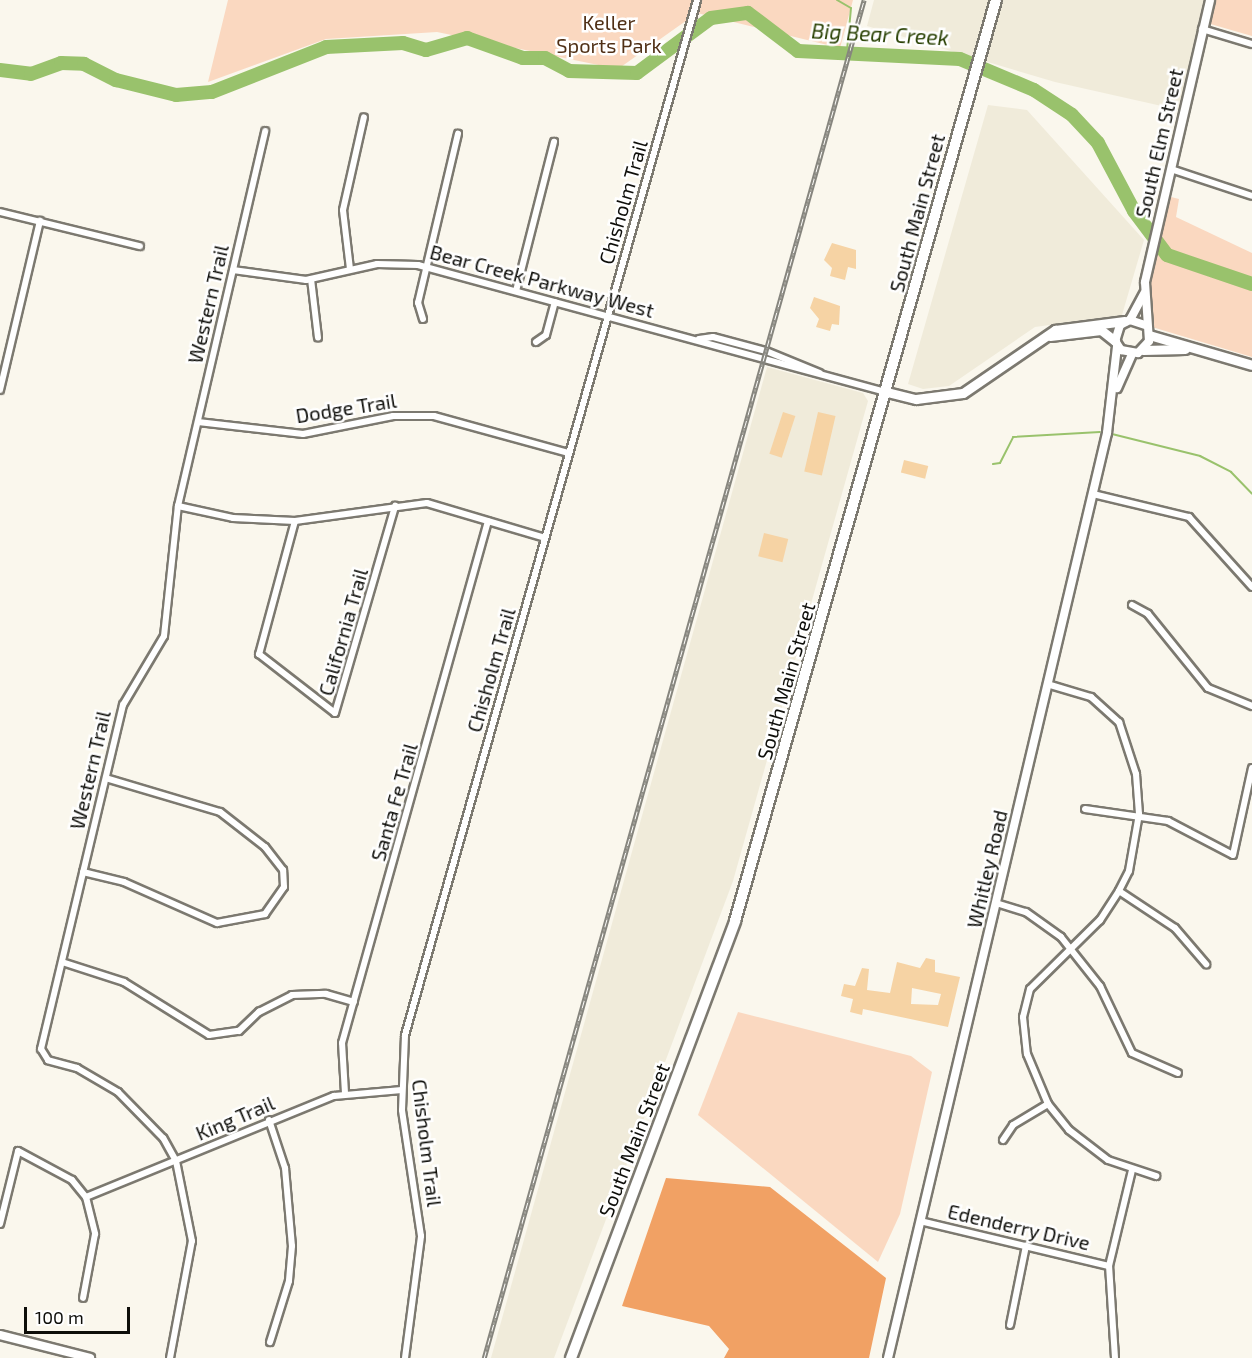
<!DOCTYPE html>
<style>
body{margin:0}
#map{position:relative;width:1252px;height:1358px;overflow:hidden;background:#faf7ed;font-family:"Exo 2",sans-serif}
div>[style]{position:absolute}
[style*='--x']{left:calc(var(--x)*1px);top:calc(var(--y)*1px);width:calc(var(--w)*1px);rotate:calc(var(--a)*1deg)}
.built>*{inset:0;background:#f0ebda}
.green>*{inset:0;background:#fad8c0}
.forest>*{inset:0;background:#f1a164}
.stream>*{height:2px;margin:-1px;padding:0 1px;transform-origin:1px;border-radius:1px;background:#99c26c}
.river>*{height:14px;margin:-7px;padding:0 7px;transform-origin:7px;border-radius:7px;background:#99c26c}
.building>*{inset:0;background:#f6d3a4;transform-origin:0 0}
.roads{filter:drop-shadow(2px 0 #7c7970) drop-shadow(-2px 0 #7c7970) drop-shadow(0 2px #7c7970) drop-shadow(0 -2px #7c7970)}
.minor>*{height:6px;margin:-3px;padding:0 3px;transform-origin:3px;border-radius:3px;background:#fff}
.tertiary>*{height:8px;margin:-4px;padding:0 4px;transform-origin:4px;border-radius:4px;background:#fff}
.secondary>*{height:9px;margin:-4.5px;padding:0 4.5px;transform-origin:4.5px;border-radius:4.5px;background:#fff}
.primary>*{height:10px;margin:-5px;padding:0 5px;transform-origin:5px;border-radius:5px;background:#fff}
.rail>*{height:4.5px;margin-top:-2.25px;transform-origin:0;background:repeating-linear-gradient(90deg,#fff 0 7px,#86857e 0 14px);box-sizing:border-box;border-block:2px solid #86857e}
span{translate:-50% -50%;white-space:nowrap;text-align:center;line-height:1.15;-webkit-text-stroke:5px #fff;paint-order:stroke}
.park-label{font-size:20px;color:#503016}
.street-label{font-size:20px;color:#0e0e0a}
.water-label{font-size:21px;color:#273f00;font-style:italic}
.scale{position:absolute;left:24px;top:1307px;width:106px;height:27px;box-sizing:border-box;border:3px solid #0e0e0a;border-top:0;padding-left:8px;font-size:18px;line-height:21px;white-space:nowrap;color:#0e0e0a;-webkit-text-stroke:4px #fff;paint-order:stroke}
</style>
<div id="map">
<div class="built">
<i style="clip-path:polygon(874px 0,1210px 0,1184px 111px,1055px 82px,867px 26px)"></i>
<i style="clip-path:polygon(988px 105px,1027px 110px,1144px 240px,1122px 315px,1035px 327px,949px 386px,923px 389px,908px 384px)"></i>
<i style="clip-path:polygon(767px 367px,863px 393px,868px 401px,733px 881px,554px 1358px,491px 1358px)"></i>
</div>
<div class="green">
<i style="clip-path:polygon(228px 0,853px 0,840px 48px,697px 13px,618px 69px,437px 32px,326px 39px,208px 82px)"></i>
<i style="clip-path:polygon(1206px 0,1252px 0,1252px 36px,1200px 21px)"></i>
<i style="clip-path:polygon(1167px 196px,1179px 199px,1176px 217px,1252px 253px,1252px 357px,1152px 327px,1148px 278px)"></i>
<i style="clip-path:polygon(738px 1012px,911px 1056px,932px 1072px,900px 1214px,878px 1262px,698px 1115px)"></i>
</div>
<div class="forest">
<i style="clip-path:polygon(666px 1178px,770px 1187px,886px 1278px,869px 1358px,724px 1358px,729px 1349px,709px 1326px,622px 1306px)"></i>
</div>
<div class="stream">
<i style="--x:837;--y:0;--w:16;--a:30"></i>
<i style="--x:851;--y:8;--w:42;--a:95.4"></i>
<i style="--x:1112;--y:434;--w:91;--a:14"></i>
<i style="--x:1200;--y:456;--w:35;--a:27"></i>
<i style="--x:1231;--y:472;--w:30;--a:46"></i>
<i style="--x:993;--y:464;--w:7;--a:-8"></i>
<i style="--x:1000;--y:463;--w:29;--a:-63"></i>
<i style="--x:1013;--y:437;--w:87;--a:-3.3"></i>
</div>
<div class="river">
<i style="--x:0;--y:70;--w:31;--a:7"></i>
<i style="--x:31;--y:74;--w:32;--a:-20"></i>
<i style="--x:61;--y:63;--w:23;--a:2"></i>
<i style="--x:84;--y:64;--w:36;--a:27"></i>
<i style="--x:116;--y:80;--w:62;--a:14"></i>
<i style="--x:176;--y:95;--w:36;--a:-5"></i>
<i style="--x:212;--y:92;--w:123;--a:-21.5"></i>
<i style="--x:326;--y:47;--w:77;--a:-3"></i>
<i style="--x:403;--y:43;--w:24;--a:17"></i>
<i style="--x:426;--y:50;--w:43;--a:-16.3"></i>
<i style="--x:467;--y:38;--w:59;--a:19.7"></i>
<i style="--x:523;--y:58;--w:22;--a:0"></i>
<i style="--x:545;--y:58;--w:27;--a:28"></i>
<i style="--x:569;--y:71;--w:68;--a:1.7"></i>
<i style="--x:637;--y:73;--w:92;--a:-36.6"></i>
<i style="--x:711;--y:18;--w:37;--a:-8"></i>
<i style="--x:748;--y:13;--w:63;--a:37.2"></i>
<i style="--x:798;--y:51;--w:162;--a:2.8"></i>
<i style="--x:960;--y:59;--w:80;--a:22.7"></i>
<i style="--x:1034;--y:90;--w:45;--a:33.3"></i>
<i style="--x:1072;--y:115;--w:38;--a:47"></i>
<i style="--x:1098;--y:143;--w:77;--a:62.1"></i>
<i style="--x:1134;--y:211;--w:55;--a:53.1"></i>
<i style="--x:1167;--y:255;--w:90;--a:18.8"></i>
</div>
<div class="building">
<i style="clip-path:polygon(832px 243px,856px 250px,856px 269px,848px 267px,845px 280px,830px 276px,832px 268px,824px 260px)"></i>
<i style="clip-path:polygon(814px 297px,840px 306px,839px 325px,832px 324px,830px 331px,816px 327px,819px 319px,810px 308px)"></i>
<i style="left:783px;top:412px;width:13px;height:44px;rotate:18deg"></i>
<i style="left:818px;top:412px;width:18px;height:61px;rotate:13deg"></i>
<i style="left:904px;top:460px;width:25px;height:13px;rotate:14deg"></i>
<i style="left:764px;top:533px;width:25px;height:24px;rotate:14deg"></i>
<i style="clip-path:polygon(evenodd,926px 958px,935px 960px,935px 972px,960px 977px,948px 1027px,863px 1009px,862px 1015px,850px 1012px,853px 999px,841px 996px,844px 984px,855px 986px,862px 968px,869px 969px,867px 990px,890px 993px,897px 962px,920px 968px,926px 958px,912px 988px,941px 994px,938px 1005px,911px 1004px,912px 988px)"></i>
</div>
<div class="roads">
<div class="minor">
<i style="--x:1202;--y:29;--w:52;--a:16.7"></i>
<i style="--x:1171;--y:169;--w:85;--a:18.4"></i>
<i style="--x:0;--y:212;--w:144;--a:13.7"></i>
<i style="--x:350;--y:269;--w:59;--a:-96.8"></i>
<i style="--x:343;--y:210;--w:95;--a:-77.3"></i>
<i style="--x:233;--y:270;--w:74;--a:7.8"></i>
<i style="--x:306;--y:280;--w:73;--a:-12.7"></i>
<i style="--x:377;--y:264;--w:41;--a:1.4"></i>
<i style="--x:418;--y:265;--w:486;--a:15.2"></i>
<i style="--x:311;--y:279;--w:59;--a:83.2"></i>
<i style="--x:516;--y:291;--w:154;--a:-75.7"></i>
<i style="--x:423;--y:319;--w:17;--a:-107"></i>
<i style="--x:418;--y:303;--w:174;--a:-76.7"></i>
<i style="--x:699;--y:339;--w:14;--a:-8"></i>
<i style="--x:713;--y:337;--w:55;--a:14.8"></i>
<i style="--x:766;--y:351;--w:58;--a:22.2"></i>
<i style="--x:536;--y:342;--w:12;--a:-35"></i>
<i style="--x:546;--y:335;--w:34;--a:-75"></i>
<i style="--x:0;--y:390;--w:174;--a:-76.7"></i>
<i style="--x:198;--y:422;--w:106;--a:6.5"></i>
<i style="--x:303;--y:434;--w:92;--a:-11.3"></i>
<i style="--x:393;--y:416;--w:41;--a:0"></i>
<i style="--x:434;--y:416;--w:139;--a:15.4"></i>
<i style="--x:1093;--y:494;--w:99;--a:13.5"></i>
<i style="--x:1189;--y:517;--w:94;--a:48"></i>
<i style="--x:178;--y:506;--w:56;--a:12.3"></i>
<i style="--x:233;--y:518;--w:62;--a:2.8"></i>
<i style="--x:295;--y:521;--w:133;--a:-7.8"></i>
<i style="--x:427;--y:503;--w:123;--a:16.5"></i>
<i style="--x:295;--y:521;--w:138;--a:105.1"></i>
<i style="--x:259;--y:654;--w:96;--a:37.8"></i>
<i style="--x:335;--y:713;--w:216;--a:-73.8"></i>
<i style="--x:1132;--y:605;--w:18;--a:29"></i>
<i style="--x:1148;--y:614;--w:95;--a:51"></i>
<i style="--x:1208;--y:688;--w:48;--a:22.2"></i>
<i style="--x:1047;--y:684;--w:46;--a:16.5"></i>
<i style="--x:1091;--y:697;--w:38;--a:42"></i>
<i style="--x:1119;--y:722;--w:55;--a:71.9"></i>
<i style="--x:1136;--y:774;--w:40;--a:85.7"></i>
<i style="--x:1139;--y:814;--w:58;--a:100"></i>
<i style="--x:1129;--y:871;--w:22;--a:117"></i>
<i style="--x:1119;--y:891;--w:35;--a:123"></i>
<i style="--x:1100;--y:920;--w:98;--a:135.4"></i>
<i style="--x:1030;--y:989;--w:29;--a:104"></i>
<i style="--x:1023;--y:1017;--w:37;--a:84"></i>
<i style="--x:1027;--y:1054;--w:54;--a:67.2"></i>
<i style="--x:1048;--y:1104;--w:33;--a:51"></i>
<i style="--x:1069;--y:1130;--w:49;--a:37.6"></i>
<i style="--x:1108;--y:1160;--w:51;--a:18.4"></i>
<i style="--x:1085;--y:809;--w:84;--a:8.2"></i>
<i style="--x:1168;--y:821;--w:73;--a:27.6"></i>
<i style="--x:1233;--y:855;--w:89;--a:-77.7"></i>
<i style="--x:83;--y:872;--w:42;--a:13.7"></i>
<i style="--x:124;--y:882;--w:102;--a:23.8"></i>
<i style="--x:217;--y:923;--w:49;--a:-10.6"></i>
<i style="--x:265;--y:914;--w:33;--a:-55"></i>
<i style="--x:284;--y:887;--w:17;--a:-93"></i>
<i style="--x:283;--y:870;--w:29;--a:-128"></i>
<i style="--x:265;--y:847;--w:57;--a:-142.1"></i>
<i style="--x:220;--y:812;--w:119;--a:-163.4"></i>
<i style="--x:1119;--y:891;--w:67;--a:33.5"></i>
<i style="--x:1175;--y:928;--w:48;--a:49.3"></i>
<i style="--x:996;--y:903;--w:31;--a:17"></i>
<i style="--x:1026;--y:912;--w:43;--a:35.5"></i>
<i style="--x:1061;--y:937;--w:63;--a:51.5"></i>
<i style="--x:1100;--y:986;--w:74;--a:64.5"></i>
<i style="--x:1132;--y:1053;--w:50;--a:23.5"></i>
<i style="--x:62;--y:962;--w:65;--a:17.9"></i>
<i style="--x:124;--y:982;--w:100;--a:31.9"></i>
<i style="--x:209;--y:1035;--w:30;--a:-8"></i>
<i style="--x:239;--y:1031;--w:28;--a:-44"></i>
<i style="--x:259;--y:1012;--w:37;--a:-27"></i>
<i style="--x:292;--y:995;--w:34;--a:-2"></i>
<i style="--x:326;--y:994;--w:29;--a:16"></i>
<i style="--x:345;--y:1093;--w:50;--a:-93.4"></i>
<i style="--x:342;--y:1043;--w:542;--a:-74.37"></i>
<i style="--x:269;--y:1120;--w:51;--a:71.6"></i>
<i style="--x:285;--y:1168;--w:78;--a:84.9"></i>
<i style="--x:292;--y:1246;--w:35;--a:95"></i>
<i style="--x:289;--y:1281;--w:64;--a:107.3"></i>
<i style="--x:1003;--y:1140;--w:18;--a:-56"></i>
<i style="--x:1013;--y:1125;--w:41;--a:-31"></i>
<i style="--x:86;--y:1197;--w:268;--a:-22.2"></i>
<i style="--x:334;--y:1096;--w:68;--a:-5"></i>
<i style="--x:920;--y:1221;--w:194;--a:13.4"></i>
<i style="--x:0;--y:1224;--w:75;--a:-76.1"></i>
<i style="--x:18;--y:1151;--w:61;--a:28.2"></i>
<i style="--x:72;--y:1180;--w:22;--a:51"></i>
<i style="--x:86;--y:1197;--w:38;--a:76"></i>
<i style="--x:95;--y:1234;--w:65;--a:100.6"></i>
<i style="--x:1010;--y:1325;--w:81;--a:-78.6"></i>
<i style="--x:170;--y:1358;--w:119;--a:-79.4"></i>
<i style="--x:192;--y:1241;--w:82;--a:-101.3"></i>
<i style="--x:176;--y:1161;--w:26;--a:-119"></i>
<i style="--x:163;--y:1138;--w:64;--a:-134.4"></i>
<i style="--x:118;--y:1092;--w:48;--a:-149.7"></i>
<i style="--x:77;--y:1068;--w:30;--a:-165"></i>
<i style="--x:48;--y:1060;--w:13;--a:-122"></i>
<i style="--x:41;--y:1049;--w:354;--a:-76.6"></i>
<i style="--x:123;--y:705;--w:80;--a:-59.3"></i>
<i style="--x:164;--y:636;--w:131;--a:-83.9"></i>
<i style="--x:178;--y:506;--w:385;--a:-76.9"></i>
<i style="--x:405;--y:1358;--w:123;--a:-82.5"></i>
<i style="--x:421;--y:1236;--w:127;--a:-98.6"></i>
<i style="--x:402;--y:1110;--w:75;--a:-87.7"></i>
<i style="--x:405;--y:1035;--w:1075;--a:-74.24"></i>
<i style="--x:1115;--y:1358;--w:92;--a:-93.7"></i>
<i style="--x:1109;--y:1266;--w:99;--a:-76.5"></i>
</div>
<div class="tertiary">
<i style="--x:1130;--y:320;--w:30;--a:-62"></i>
<i style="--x:1145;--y:325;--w:16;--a:-162"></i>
<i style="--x:1130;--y:320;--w:11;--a:153"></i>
<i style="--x:1120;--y:325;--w:17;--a:107"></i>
<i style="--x:1115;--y:341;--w:11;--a:56"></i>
<i style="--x:1121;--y:350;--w:17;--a:10"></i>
<i style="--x:1138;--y:353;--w:16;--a:-47"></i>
<i style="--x:1149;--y:341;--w:59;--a:-93.9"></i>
<i style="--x:1145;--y:282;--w:289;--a:-77"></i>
<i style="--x:1117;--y:388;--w:37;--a:-66"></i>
<i style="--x:0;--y:1335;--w:93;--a:14.3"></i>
<i style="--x:888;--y:1358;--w:951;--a:-76.68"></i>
<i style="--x:1107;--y:433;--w:88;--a:-83.4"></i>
</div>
<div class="secondary">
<i style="--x:1149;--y:335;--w:107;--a:16.2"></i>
<i style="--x:1050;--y:336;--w:51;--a:-6.7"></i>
<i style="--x:1101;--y:330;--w:18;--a:38"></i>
<i style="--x:1143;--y:350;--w:42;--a:-1.4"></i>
<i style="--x:887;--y:392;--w:30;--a:14"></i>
<i style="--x:916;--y:399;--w:47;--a:-7.3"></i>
<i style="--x:963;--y:393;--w:112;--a:-34.4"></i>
<i style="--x:1055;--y:330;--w:70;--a:-7.4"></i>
</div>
<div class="primary">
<i style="--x:571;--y:1358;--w:467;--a:-69.4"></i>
<i style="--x:735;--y:921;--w:957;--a:-74.18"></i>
</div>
</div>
<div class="rail">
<i style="--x:484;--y:1358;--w:1410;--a:-74.37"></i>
</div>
<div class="park-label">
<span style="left:609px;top:34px">Keller<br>Sports Park</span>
</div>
<div class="street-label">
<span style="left:1159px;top:143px;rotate:-77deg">South Elm Street</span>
<span style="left:623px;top:202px;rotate:-74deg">Chisholm Trail</span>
<span style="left:917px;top:213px;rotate:-75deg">South Main Street</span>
<span style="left:542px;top:281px;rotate:15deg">Bear Creek Parkway West</span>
<span style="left:208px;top:304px;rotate:-77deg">Western Trail</span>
<span style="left:346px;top:408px;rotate:-9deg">Dodge Trail</span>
<span style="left:343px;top:632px;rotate:-74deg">California Trail</span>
<span style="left:491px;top:670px;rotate:-74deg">Chisholm Trail</span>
<span style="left:786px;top:681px;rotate:-74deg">South Main Street</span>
<span style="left:90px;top:770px;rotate:-77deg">Western Trail</span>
<span style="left:394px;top:802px;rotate:-74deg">Santa Fe Trail</span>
<span style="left:987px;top:869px;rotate:-77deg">Whitley Road</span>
<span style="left:235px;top:1118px;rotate:-23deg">King Trail</span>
<span style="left:634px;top:1140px;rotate:-69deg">South Main Street</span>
<span style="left:427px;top:1143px;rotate:83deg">Chisholm Trail</span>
<span style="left:1019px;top:1227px;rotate:13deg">Edenderry Drive</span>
</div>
<div class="water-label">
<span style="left:880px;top:34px;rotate:3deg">Big Bear Creek</span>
</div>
<div class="scale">100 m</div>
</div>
